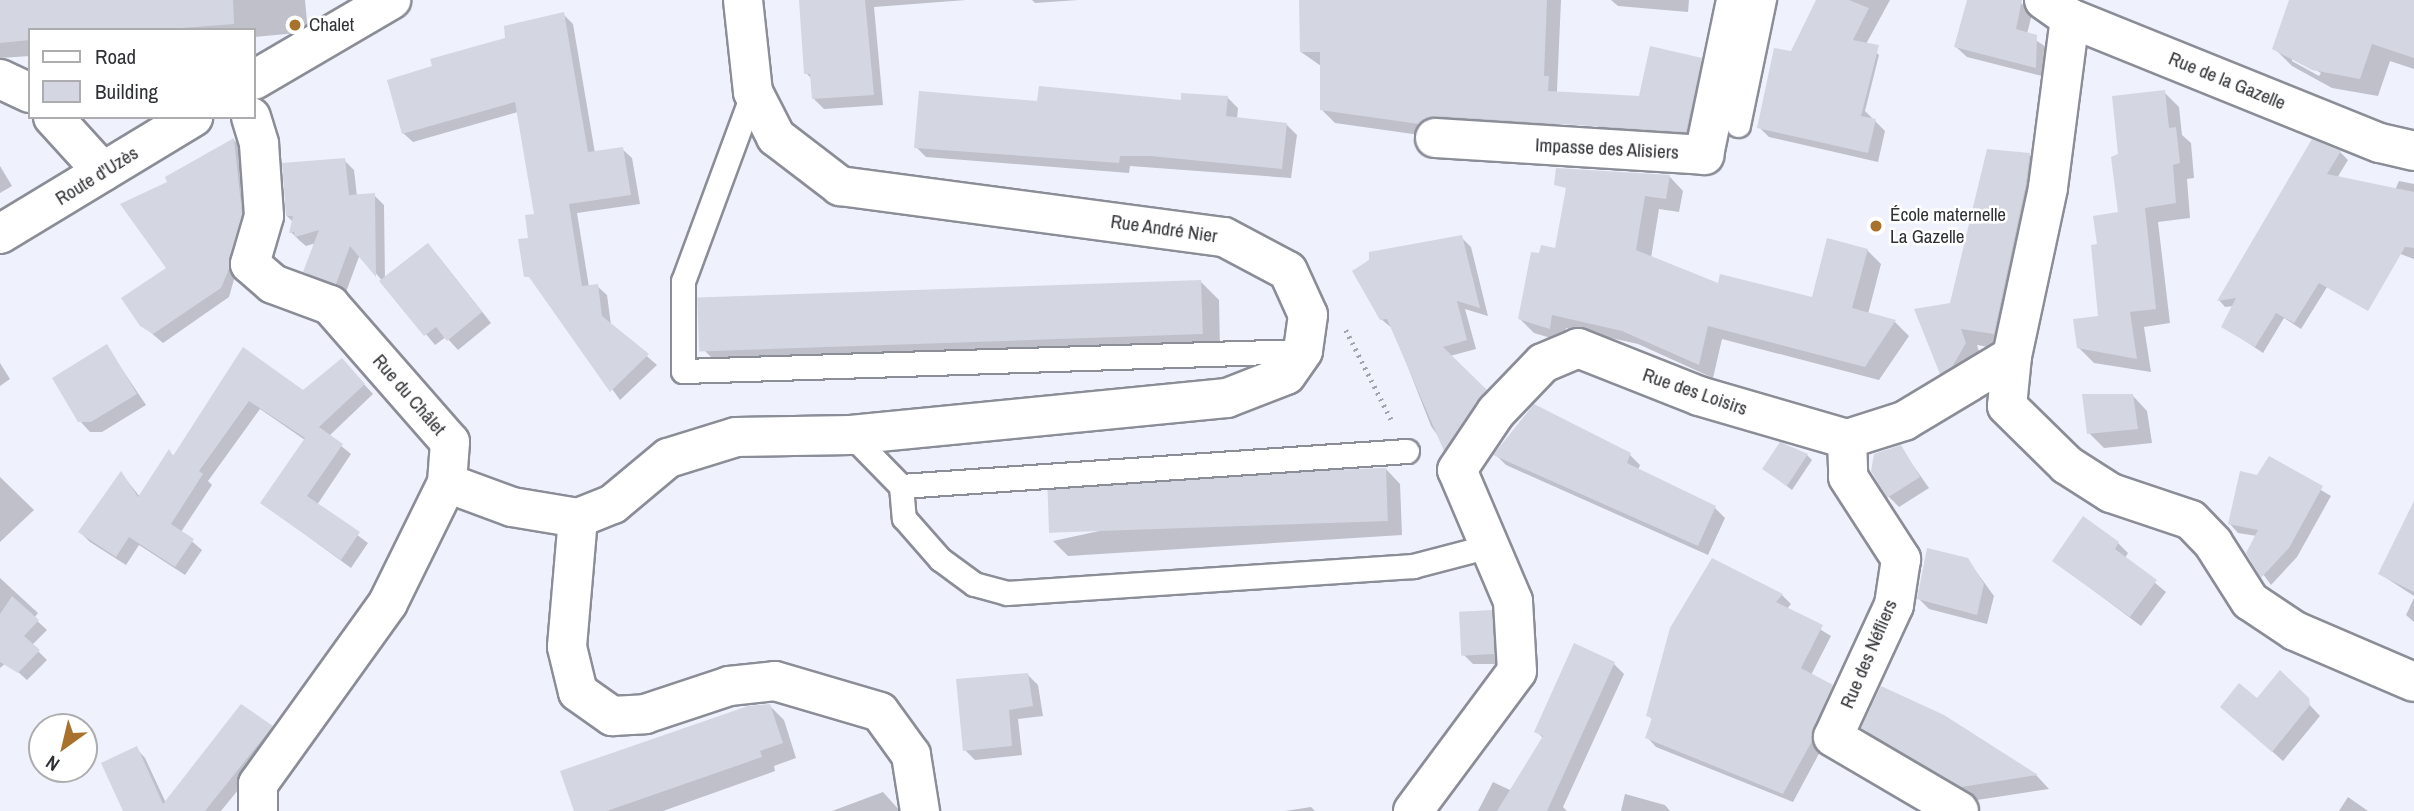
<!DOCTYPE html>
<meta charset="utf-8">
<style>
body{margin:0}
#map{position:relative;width:2414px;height:811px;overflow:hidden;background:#eff1fc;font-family:"Archivo Narrow",sans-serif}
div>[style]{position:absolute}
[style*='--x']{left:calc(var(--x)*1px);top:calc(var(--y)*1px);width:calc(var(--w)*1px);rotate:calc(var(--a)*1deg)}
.shadow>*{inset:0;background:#0003}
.building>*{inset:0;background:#d4d6e1;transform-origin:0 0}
.path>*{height:4.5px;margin-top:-2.25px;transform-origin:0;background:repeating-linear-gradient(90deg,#a2a3ab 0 2px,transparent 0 7px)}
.roads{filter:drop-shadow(2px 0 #8b8d97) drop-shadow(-2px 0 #8b8d97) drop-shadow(0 2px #8b8d97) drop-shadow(0 -2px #8b8d97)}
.lane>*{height:23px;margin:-11.5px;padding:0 11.5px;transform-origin:11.5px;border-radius:11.5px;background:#fff}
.street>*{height:38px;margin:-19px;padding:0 19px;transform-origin:19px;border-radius:19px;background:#fff}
.secondary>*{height:38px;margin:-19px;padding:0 19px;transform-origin:19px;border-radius:19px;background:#fff}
.dots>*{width:19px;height:19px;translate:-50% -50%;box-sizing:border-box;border:4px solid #fff;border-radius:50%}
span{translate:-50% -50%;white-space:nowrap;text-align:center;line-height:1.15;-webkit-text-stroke:5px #fff;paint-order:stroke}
.poi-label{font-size:19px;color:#313236}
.left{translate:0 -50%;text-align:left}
.street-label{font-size:19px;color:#313236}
.legend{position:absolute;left:28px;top:28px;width:228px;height:91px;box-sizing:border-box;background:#fff;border:2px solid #adadaf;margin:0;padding:9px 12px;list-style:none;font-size:21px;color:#313236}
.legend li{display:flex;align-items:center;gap:14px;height:35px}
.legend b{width:35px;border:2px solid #adadaf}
.north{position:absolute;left:28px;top:713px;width:70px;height:70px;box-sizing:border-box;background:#fff;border:2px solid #adadaf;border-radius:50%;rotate:214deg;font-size:19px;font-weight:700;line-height:28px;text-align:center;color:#313236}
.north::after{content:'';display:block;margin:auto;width:24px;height:32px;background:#a8722d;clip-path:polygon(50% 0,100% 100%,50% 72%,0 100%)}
</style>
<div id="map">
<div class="shadow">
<i style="clip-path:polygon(0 0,305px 0,308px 32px,254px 37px,254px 30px,30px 30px,30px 56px,0 58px)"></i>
<i style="clip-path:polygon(800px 0,966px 0,874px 7px,883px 105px,824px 109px,814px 99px,812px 79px,806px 73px)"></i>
<i style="clip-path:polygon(1032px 0,1078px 0,1035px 3px)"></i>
<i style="clip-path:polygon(1301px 0,1561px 0,1555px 136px,1434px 137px,1335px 123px,1321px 109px,1321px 66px,1301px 52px)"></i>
<i style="clip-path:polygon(1611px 0,1689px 0,1688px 12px,1618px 6px)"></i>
<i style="clip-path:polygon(1819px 0,1890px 0,1866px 44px,1879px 55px,1865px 111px,1885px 131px,1878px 162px,1769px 137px,1759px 127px)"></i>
<i style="clip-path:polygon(1969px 0,2018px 0,2032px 14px,2027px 34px,2046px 47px,2046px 77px,1967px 57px,1956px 47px)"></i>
<i style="clip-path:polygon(evenodd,2292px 0,2414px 0,2414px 69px,2390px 61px,2378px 96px,2332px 88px,2292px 66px,2274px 48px,2292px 0,2292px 57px,2321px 73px,2319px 76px,2292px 61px,2292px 57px)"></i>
<i style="clip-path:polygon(563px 14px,573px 24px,595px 153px,622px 149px,632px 158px,640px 204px,577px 213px,589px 287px,597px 286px,607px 295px,611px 325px,657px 365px,620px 400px,524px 267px,536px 215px,518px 112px,413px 142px,403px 133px,435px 68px)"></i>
<i style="clip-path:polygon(1701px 60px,1711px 69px,1696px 141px,1606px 135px,1596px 125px)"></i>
<i style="clip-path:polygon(2164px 92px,2179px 107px,2182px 135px,2191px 143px,2194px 178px,2187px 179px,2190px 218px,2158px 222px,2170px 323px,2144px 327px,2151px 372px,2094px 363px,2079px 348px,2100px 317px,2099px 245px,2120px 213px,2120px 156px)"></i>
<i style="clip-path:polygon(1227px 97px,1238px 108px,1237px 119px,1287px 125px,1297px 135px,1291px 178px,1130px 166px,1129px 173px,926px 157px,916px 147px)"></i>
<i style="clip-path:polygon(234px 140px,243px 149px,250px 224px,229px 297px,163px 343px,142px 325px,168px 268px,170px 182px)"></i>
<i style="clip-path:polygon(2340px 152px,2348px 160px,2337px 178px,2395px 190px,2399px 181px,2414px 184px,2414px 259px,2284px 211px)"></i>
<i style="clip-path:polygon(2030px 155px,2047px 172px,2011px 351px,1977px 345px,1982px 361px,1958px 390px,1941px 373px,1951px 305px)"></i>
<i style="clip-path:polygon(344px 160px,354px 170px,357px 196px,374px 195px,384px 205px,385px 279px,438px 256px,491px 323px,458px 350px,446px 337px,435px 345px,360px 254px,346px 292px,315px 281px,305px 271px,316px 243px,306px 246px,300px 241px,291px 232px,293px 222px,287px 216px)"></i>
<i style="clip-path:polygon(0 166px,12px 186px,0 193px)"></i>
<i style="clip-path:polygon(1669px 176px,1683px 191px,1679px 212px,1659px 209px,1651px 258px,1719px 286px,1814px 299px,1867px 250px,1881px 264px,1868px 314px,1895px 322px,1909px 336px,1879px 380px,1722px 339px,1713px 378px,1638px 344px,1566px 328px,1564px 342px,1534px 333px,1520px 319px,1541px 255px,1556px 250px)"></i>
<i style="clip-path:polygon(1461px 237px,1471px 247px,1488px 316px,1465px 309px,1476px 349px,1450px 356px,1495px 401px,1454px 459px,1431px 426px,1393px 329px,1381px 319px)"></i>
<i style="clip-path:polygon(2334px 276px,2301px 329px,2284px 318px,2263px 353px,2223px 326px,2234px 306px,2225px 307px,2219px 300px)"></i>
<i style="clip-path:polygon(1201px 282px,1219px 300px,1220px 351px,718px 364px,700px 346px)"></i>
<i style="clip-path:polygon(107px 347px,146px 405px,102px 432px,90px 432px,80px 421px)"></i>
<i style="clip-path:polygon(244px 349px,303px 392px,351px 370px,373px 394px,329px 436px,351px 454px,317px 505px,368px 543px,351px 568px,262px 503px,305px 440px,260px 409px,208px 481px,212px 485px,181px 532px,202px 550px,185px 575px,139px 545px,126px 565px,90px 542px,80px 532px,121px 473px,140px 497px,169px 452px,175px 457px)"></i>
<i style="clip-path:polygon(0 363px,10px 379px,0 386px)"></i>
<i style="clip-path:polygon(2133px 396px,2147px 411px,2152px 443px,2104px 448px,2089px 433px)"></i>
<i style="clip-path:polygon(1900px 447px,1929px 488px,1899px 507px,1889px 497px)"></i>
<i style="clip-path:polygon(1496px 455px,1630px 455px,1640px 465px,1638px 470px,1715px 508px,1725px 518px,1708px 555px,1506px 465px)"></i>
<i style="clip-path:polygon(1807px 455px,1812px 460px,1792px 490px,1764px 469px)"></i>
<i style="clip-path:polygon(2269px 459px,2331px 496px,2297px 557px,2271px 585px,2248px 553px,2257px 536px,2238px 533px,2230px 524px)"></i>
<i style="clip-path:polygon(1386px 469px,1400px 484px,1402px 535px,1068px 556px,1053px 541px)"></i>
<i style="clip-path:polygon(0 477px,34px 510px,0 542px)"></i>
<i style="clip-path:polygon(2414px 535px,2414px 596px,2380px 574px)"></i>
<i style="clip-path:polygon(2118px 543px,2128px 553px,2125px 558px,2166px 592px,2141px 626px,2054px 561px)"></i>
<i style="clip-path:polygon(1967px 559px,1994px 596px,1987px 624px,1929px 609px,1919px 599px)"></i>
<i style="clip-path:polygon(1713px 560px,1782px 595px,1791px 604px,1787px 609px,1831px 636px,1811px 675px,1841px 696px,1821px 750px,1793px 802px,1656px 747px,1647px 737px,1653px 720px,1648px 715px)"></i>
<i style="clip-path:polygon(0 578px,38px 613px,34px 618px,47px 630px,32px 645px,47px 660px,27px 680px,7px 662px,0 668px)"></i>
<i style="clip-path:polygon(2414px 598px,2414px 622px,2406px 615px)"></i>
<i style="clip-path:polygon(1491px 612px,1501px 622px,1504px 664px,1473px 664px,1463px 654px)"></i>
<i style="clip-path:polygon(1614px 664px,1624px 674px,1563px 807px,1567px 811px,1478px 811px,1493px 782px,1512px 791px,1544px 739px,1536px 731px)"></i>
<i style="clip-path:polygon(2280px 673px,2320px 716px,2283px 761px,2233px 717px,2257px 701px)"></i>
<i style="clip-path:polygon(1028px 675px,1038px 685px,1043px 716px,1018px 719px,1022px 755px,975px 760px,965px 750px)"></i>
<i style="clip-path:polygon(769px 705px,784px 720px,796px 758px,774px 766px,775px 771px,663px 811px,576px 811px)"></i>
<i style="clip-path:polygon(1943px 717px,2037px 776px,2049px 789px,1977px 800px,1877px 742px,1863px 728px)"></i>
<i style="clip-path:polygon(272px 727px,281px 737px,221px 811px,138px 811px,136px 748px,145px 758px,166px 803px)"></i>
<i style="clip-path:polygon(883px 792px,900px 811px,832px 811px)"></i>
<i style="clip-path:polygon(1625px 794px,1665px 805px,1670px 811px,1621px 811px)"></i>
<i style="clip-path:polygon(2348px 797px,2368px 811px,2339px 811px)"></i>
<i style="clip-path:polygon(1311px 807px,1315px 811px,1285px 811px)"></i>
</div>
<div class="building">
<i style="clip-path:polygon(0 0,233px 0,234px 24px,157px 30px,30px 30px,30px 40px,0 43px)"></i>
<i style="clip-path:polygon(799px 0,865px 0,874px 95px,812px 99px,810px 74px,804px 74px)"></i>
<i style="clip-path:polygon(1299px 0,1547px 0,1544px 76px,1549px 76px,1548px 91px,1639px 96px,1650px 46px,1702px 58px,1686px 132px,1436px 116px,1419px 124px,1320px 110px,1320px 52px,1300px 52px)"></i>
<i style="clip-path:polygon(1816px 0,1849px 0,1869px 8px,1853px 40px,1879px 45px,1861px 116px,1876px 119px,1868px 153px,1757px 128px,1774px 48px,1791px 51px)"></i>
<i style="clip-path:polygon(1967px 0,2022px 0,2016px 29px,2037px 35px,2036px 68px,1954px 47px)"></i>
<i style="clip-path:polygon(2289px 0,2414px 0,2414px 58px,2372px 44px,2360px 79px,2312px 70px,2272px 49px)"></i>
<i style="clip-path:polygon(564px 12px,588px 152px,623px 147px,631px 195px,569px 204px,582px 286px,598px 284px,602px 316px,649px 354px,610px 392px,529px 277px,524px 277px,518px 239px,528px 238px,525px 215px,534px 214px,515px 102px,402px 134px,387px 80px,432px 66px,430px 59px,505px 38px,504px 26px)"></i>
<i style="clip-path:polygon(1039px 86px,1181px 100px,1181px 93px,1228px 96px,1226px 116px,1287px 123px,1282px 169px,1150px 156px,1120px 156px,1119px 163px,914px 148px,919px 91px,1037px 101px)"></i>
<i style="clip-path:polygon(2165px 90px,2169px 128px,2176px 127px,2180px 163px,2173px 165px,2176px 203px,2145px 208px,2156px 309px,2130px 312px,2137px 359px,2077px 348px,2073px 319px,2098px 316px,2091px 245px,2097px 244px,2093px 216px,2118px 212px,2111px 157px,2118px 154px,2112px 96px)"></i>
<i style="clip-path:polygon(234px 138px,242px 214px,229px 269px,221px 288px,153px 334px,140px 326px,121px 298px,166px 268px,120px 204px,167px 182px,165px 177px)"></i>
<i style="clip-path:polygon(2312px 139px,2341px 151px,2327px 174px,2414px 192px,2414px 248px,2405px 247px,2368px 311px,2319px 283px,2294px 323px,2276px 313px,2255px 347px,2221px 327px,2236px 298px,2217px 301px)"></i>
<i style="clip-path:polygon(1987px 149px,2030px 153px,2026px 184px,1994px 334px,1961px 329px,1966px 343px,1952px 367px,1940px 374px,1914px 309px,1950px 303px)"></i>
<i style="clip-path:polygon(345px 158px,349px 195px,375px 193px,376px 277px,350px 246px,336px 284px,303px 272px,319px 230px,295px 237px,294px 232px,289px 233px,293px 216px,286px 216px,282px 163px)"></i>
<i style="clip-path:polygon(1556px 168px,1670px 175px,1666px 199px,1645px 196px,1636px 250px,1718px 283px,1720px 274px,1812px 297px,1827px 238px,1868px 249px,1852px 308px,1896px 320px,1865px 367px,1708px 326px,1699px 365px,1622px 331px,1552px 315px,1550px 329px,1518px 319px,1531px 252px,1539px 253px,1541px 245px,1555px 248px,1566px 188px,1554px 185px)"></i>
<i style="clip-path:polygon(1462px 235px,1480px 308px,1457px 301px,1467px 340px,1443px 347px,1487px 390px,1444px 451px,1387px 319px,1380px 320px,1352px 271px,1369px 260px,1369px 252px)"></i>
<i style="clip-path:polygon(428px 243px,482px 312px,447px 341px,436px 327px,424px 336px,379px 281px)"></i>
<i style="left:1201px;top:280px;width:54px;height:504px;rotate:88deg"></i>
<i style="clip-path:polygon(107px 344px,137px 394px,91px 422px,78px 422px,52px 378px)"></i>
<i style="clip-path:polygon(243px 347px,303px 390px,342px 358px,365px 384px,319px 427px,343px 444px,307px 496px,360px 532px,341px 560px,260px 503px,305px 438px,249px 401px,199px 471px,203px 474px,171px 524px,194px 539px,175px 567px,129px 537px,116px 557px,78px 532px,121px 471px,138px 497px,169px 449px,173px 456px)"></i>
<i style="clip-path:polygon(2082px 394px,2133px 394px,2138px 429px,2087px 434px)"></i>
<i style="clip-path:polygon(1534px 404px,1631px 453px,1627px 463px,1716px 506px,1698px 546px,1493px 455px)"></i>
<i style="clip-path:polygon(1780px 442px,1808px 454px,1787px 486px,1762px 469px)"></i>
<i style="clip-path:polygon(1901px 445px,1920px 477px,1887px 498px,1871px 471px,1874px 454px)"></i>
<i style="clip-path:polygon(2269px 456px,2323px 486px,2289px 548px,2261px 578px,2246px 553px,2258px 530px,2228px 524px,2240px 471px,2257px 475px)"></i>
<i style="left:1386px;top:468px;width:53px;height:339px;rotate:88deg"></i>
<i style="clip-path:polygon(2414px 501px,2414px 592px,2378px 574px)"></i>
<i style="clip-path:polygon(2083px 516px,2119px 542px,2115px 549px,2157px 580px,2130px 617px,2052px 561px)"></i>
<i style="clip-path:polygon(1927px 548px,1968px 558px,1984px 584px,1977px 615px,1917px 599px)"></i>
<i style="clip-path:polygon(1712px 558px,1783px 594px,1776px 602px,1823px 625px,1801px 668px,1833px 685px,1812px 741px,1783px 794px,1645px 738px,1652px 718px,1646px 716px,1670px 628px)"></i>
<i style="clip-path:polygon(12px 596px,39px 620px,24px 636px,40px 650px,18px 673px,0 662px,0 614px)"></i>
<i style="left:1492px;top:610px;width:44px;height:33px;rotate:87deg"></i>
<i style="clip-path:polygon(1574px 643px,1615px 662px,1547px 811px,1497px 811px,1543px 736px,1534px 732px)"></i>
<i style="clip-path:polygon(2280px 670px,2309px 698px,2310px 705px,2272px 752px,2220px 707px,2239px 683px,2257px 698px)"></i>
<i style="clip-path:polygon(1028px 673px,1033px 706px,1009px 710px,1012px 746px,963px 751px,956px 679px)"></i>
<i style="clip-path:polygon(1881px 686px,1944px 715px,2038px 775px,1961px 787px,1861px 728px)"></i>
<i style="clip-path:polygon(241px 704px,273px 726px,205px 811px,123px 811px,101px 763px,137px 746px,163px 804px)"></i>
<i style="clip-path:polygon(770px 704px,783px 743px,760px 751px,762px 757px,607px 811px,574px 811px,560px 771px,748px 706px)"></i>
</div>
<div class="path">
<i style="--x:1346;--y:330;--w:104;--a:63.2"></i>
</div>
<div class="roads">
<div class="lane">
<i style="--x:753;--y:92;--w:202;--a:110.3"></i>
<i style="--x:683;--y:281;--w:90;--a:90"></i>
<i style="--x:683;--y:371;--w:620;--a:-1.85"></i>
<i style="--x:1738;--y:125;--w:128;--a:-78.3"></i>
<i style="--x:851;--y:435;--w:71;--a:45.6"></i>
<i style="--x:901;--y:486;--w:32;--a:85"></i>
<i style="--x:904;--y:518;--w:55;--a:48.7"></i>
<i style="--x:940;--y:559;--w:42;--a:36.3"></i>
<i style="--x:974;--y:584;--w:34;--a:15"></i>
<i style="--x:1007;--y:593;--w:407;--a:-3.8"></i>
<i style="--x:1413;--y:566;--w:79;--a:-14.7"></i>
<i style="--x:901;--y:486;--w:507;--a:-3.96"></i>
</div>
<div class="street">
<i style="--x:743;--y:0;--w:93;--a:83.8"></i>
<i style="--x:753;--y:92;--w:51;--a:62.9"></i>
<i style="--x:776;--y:137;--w:81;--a:37.4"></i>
<i style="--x:840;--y:186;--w:387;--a:7.6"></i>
<i style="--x:1224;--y:237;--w:72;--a:28"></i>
<i style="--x:1288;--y:271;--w:48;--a:65.6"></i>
<i style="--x:1308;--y:315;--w:36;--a:98"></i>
<i style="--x:1303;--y:351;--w:29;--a:125"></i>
<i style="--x:1286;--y:375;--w:63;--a:158.7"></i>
<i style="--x:1227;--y:398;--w:378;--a:174.4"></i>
<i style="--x:851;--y:435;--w:115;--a:179"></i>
<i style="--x:736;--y:437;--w:71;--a:162.8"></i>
<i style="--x:668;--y:458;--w:72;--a:140.1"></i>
<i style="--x:613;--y:504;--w:38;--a:158"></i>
<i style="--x:578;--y:518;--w:129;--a:94.9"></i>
<i style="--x:567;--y:647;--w:46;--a:76.3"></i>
<i style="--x:578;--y:692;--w:42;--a:35.2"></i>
<i style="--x:612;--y:716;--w:33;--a:-3"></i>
<i style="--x:645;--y:714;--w:89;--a:-18.4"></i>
<i style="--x:729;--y:686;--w:46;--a:-6.2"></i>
<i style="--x:775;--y:681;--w:109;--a:16.4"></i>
<i style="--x:880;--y:712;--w:53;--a:54.2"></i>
<i style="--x:911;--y:755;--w:57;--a:80.9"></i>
<i style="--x:2044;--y:0;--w:32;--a:35"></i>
<i style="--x:2070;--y:18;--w:334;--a:22"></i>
<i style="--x:2380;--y:143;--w:35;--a:13"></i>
<i style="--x:2070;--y:18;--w:171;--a:97.4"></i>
<i style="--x:2048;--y:188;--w:172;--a:102.1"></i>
<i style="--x:2012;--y:356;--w:50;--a:95.7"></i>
<i style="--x:2007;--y:406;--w:84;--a:44.5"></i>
<i style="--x:2067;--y:465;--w:52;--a:32.5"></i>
<i style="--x:2111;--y:493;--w:84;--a:18.6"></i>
<i style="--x:2191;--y:520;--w:32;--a:46"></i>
<i style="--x:2213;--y:543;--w:69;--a:57.5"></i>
<i style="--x:2250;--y:601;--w:54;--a:33.7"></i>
<i style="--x:2295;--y:631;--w:129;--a:23.2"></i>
<i style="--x:0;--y:79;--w:33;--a:25"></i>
<i style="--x:53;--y:117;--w:74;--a:47.7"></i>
<i style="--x:251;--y:117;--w:28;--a:73"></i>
<i style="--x:259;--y:144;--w:72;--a:86"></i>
<i style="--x:264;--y:216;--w:50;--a:106.3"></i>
<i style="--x:250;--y:264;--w:30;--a:41"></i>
<i style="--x:273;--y:284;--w:61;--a:20.2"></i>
<i style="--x:330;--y:305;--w:182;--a:48.8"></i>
<i style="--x:450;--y:442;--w:41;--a:94.2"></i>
<i style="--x:447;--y:483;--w:134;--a:116.2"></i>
<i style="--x:388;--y:603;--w:223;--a:125.7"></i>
<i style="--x:258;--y:784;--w:27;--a:90"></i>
<i style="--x:1435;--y:138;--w:270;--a:3.6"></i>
<i style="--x:1704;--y:155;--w:158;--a:-78.3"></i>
<i style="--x:1847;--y:439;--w:38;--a:88"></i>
<i style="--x:1848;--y:477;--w:98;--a:57.1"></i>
<i style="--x:1901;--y:559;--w:47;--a:98.7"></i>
<i style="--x:1894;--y:605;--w:145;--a:114.8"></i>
<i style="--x:1833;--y:737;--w:146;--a:30.4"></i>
<i style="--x:447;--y:483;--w:69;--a:20.3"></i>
<i style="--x:512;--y:507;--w:67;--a:9.5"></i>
<i style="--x:1413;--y:811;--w:174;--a:-53.4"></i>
<i style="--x:1517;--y:671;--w:70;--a:-93.3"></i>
<i style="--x:1513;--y:601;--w:142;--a:-113.1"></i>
<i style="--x:1457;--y:470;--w:70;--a:-56.1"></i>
<i style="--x:1496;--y:412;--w:68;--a:-46.2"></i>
<i style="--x:1543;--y:363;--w:38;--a:-23"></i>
<i style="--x:1578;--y:348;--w:130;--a:21.6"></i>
<i style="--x:1699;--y:396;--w:154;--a:16.2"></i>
<i style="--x:1847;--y:439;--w:60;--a:-17.5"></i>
<i style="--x:1904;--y:421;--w:126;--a:-31"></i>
</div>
<div class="secondary">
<i style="--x:254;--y:80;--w:159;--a:-30.3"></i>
<i style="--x:0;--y:234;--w:226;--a:-31.2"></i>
</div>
</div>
<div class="dots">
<i style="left:295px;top:25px;background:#a8722d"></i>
<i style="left:1876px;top:226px;background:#a8722d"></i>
</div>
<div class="poi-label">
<span class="left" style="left:309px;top:25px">Chalet</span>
<span class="left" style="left:1890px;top:226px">École maternelle<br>La Gazelle</span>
</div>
<div class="street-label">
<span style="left:2227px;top:81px;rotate:22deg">Rue de la Gazelle</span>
<span style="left:1607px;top:149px;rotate:3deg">Impasse des Alisiers</span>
<span style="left:97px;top:176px;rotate:-32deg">Route d'Uzès</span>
<span style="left:1164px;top:229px;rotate:8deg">Rue André Nier</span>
<span style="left:1695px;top:392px;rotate:19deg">Rue des Loisirs</span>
<span style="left:409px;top:395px;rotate:49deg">Rue du Châlet</span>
<span style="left:1869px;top:654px;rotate:-67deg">Rue des Néfliers</span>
</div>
<ul class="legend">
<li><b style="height:9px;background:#fff"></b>Road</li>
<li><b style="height:19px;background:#d4d6e1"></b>Building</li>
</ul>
<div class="north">N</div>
</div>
